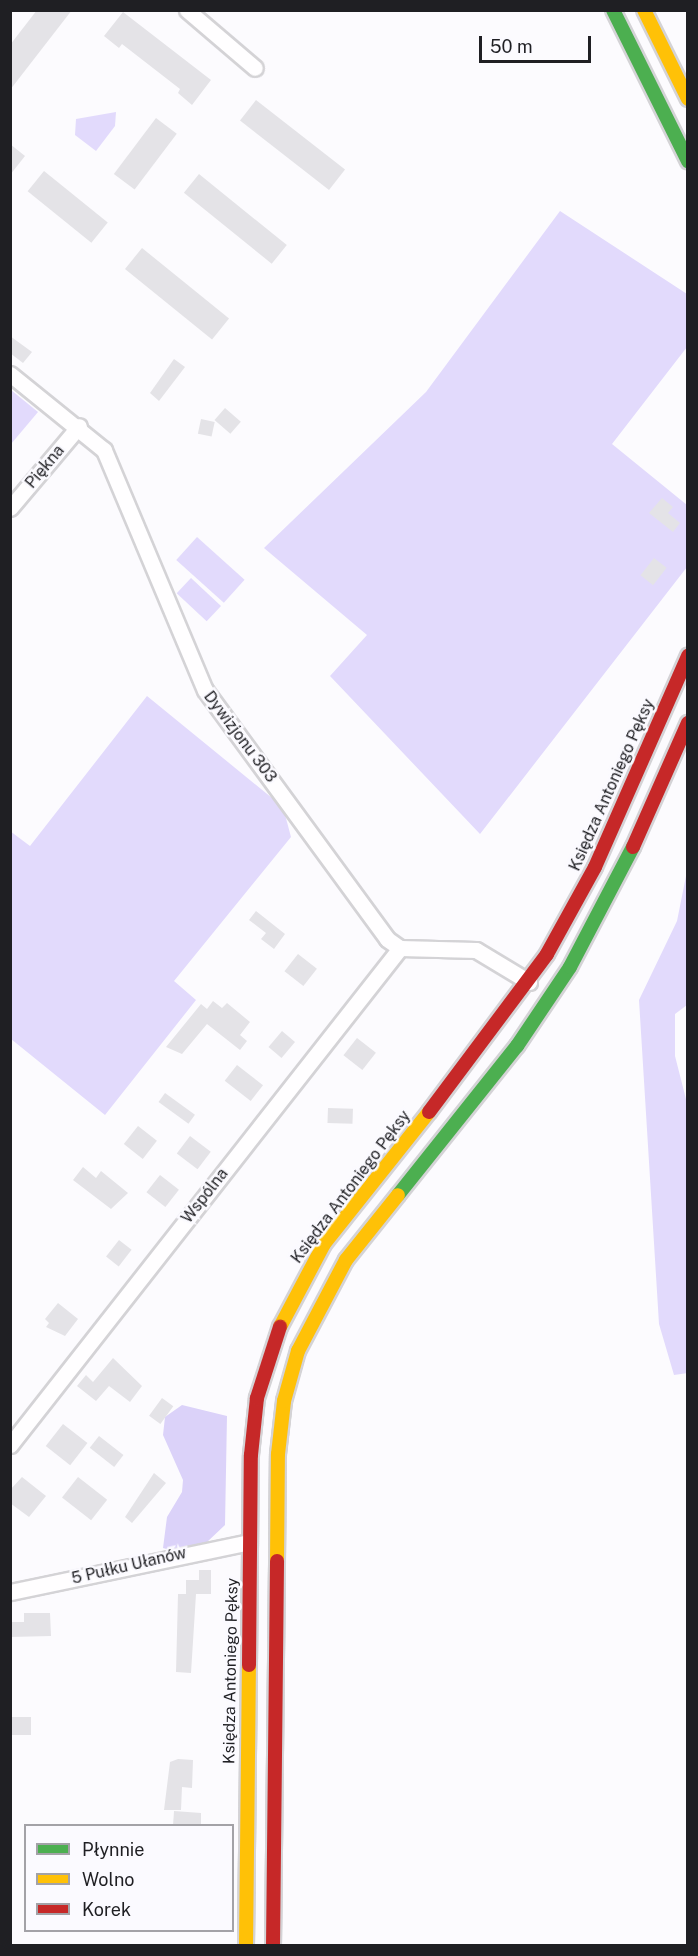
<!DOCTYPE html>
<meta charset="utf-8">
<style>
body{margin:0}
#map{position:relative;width:698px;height:1956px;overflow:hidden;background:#fcfbfe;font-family:"Public Sans",sans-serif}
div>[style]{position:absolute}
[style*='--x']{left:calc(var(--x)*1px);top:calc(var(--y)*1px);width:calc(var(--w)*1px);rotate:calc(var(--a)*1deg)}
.green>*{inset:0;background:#e2dafc;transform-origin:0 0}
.forest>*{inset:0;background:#dbd2f9}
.building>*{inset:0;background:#e4e3e7;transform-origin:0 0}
.roads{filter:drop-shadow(2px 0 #d4d3d6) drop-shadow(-2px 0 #d4d3d6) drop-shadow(0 2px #d4d3d6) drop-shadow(0 -2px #d4d3d6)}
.street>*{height:15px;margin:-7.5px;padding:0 7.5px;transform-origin:7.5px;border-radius:7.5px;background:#fffeff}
.fast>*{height:14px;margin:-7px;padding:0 7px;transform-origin:7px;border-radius:7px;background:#4caf50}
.slow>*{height:14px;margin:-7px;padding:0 7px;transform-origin:7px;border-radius:7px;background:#ffc107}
.jam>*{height:14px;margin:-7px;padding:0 7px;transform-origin:7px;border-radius:7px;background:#c62828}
span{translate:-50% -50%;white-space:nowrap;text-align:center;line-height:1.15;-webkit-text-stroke:5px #fbfaff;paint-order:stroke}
.street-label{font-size:16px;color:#1f1f23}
.frame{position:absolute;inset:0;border:12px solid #1f1f23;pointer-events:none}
.legend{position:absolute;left:24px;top:1824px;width:210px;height:108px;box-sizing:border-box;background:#fbfaff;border:2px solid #a3a2a7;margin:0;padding:8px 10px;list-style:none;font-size:18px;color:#1f1f23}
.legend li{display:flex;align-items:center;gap:12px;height:30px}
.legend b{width:30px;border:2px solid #a3a2a7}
.scale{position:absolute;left:479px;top:36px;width:112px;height:27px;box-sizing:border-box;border:3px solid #1f1f23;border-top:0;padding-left:8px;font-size:18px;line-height:21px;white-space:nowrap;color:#1f1f23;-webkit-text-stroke:4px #fbfaff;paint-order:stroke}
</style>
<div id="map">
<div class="green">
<i style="clip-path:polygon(116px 112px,115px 126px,96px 151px,75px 135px,76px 119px)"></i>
<i style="clip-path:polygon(560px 211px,687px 294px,687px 347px,612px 444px,687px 505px,687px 567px,480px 834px,330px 676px,367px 635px,264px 548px,426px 392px)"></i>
<i style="clip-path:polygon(11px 390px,38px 412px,11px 444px)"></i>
<i style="left:197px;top:537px;width:64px;height:31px;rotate:42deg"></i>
<i style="left:191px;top:578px;width:41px;height:21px;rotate:43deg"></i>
<i style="clip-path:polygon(147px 696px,283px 807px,291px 837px,174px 981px,196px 1000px,105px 1115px,11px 1039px,10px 831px,30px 846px)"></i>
<i style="clip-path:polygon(687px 871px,687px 1005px,675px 1014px,675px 1056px,688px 1107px,688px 1373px,674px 1375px,659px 1324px,639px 1000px,677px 921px)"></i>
</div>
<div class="forest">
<i style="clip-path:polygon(182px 1405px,227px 1416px,225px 1525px,206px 1543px,170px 1550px,163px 1548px,167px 1517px,182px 1492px,183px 1480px,163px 1435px,165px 1417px)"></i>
</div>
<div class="building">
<i style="clip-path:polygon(37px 10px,72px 10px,10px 90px,10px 45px)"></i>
<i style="clip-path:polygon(123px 12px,211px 80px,192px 105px,178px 93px,180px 89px,122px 44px,119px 48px,104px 36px)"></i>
<i style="left:256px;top:100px;width:113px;height:26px;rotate:38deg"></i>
<i style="left:156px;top:118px;width:26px;height:70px;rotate:37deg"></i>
<i style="clip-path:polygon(10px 144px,25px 156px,10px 175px)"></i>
<i style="left:44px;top:171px;width:82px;height:26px;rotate:39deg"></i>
<i style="left:199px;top:174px;width:113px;height:24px;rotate:39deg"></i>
<i style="left:142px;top:248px;width:112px;height:27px;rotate:39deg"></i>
<i style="clip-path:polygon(10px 336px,32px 352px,23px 363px,10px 353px)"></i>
<i style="clip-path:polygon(174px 359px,185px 367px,159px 401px,150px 393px)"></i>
<i style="left:225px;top:408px;width:21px;height:16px;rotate:41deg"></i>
<i style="left:201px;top:419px;width:14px;height:15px;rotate:12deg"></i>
<i style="clip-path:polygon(662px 498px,673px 507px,668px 513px,680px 523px,673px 532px,649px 513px)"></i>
<i style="left:654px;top:558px;width:16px;height:22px;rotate:38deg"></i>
<i style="clip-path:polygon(256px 911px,285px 934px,274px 949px,261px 939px,266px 933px,249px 920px)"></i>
<i style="left:298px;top:954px;width:24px;height:22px;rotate:38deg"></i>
<i style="clip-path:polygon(213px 1001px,222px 1008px,227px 1003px,250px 1022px,240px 1035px,247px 1041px,240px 1050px,207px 1024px,182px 1054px,166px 1047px,201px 1004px,207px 1009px)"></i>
<i style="left:282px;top:1031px;width:17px;height:21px;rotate:40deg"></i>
<i style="left:357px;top:1038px;width:24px;height:22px;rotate:38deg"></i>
<i style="left:237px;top:1065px;width:33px;height:20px;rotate:38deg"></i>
<i style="left:165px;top:1093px;width:37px;height:11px;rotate:36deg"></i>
<i style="left:328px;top:1108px;width:25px;height:15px;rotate:2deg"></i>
<i style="left:138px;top:1126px;width:24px;height:23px;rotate:38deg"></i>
<i style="left:190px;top:1136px;width:26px;height:22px;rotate:37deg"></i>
<i style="clip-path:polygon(83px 1167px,96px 1178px,101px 1171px,128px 1193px,111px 1209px,73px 1180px)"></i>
<i style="left:160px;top:1175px;width:24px;height:22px;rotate:38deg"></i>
<i style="left:119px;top:1240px;width:16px;height:21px;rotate:38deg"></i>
<i style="clip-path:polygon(58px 1303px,78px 1319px,65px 1336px,46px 1327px,49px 1323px,45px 1319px)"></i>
<i style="clip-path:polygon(113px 1358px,142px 1386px,130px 1402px,109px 1386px,96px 1401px,77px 1386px,86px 1375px,93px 1382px)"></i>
<i style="left:162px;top:1398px;width:14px;height:22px;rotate:36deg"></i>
<i style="left:63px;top:1424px;width:31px;height:28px;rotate:38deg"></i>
<i style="left:99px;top:1436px;width:31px;height:15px;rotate:38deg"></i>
<i style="clip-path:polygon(154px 1473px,166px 1483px,132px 1523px,125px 1517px)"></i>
<i style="clip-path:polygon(22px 1477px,46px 1496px,29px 1517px,10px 1503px,10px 1490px)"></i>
<i style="left:78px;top:1477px;width:37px;height:26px;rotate:38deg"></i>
<i style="clip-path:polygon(199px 1570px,211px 1570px,211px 1594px,196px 1594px,191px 1673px,176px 1672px,178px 1594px,186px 1594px,186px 1580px,199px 1580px)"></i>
<i style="clip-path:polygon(24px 1613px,50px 1613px,51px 1636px,10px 1637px,10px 1622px,24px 1622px)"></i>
<i style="left:10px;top:1717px;width:21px;height:18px"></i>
<i style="clip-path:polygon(178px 1759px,193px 1760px,192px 1788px,182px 1787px,181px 1810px,164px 1810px,170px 1762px)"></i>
<i style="clip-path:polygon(174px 1811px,201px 1813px,201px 1826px,173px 1826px)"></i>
</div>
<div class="roads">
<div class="street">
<i style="--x:187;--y:10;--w:89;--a:40.5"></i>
<i style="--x:10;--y:374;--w:121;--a:39"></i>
<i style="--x:104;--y:450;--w:260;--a:67.2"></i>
<i style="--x:205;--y:690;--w:308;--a:53.8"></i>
<i style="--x:387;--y:939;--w:16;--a:35"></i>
<i style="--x:400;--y:948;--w:76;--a:1.5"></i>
<i style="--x:476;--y:950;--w:62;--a:31.1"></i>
<i style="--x:10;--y:508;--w:107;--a:-49.9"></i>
<i style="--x:10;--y:1445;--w:632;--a:-51.88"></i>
<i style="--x:10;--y:1592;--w:244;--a:-11.8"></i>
</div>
<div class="fast">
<i style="--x:613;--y:10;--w:169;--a:63.6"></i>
<i style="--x:398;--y:1195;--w:191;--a:-51.4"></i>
<i style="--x:517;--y:1046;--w:95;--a:-56.1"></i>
<i style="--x:570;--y:967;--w:136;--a:-62.3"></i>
</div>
<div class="slow">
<i style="--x:644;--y:10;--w:99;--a:63.7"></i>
<i style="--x:280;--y:1327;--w:94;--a:-62.1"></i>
<i style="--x:324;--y:1244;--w:169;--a:-51.5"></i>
<i style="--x:277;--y:1561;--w:107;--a:-89.5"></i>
<i style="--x:278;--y:1454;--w:53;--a:-83.5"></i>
<i style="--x:284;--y:1401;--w:52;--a:-74.4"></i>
<i style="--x:298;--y:1351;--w:103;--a:-62.2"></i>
<i style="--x:346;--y:1260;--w:83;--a:-51.3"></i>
<i style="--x:246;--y:1946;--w:281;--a:-89.4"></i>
</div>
<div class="jam">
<i style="--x:633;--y:847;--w:136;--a:-66.1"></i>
<i style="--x:429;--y:1112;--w:197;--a:-53.2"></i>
<i style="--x:547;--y:954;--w:99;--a:-61.1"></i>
<i style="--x:595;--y:867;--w:231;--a:-66.2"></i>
<i style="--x:249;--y:1665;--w:210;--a:-89.5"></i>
<i style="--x:251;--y:1455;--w:57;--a:-84"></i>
<i style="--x:257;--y:1398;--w:75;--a:-72.1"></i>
<i style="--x:273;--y:1946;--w:385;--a:-89.4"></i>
</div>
</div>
<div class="street-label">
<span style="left:45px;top:467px;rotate:-50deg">Piękna</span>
<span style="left:240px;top:737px;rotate:53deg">Dywizjonu 303</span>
<span style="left:612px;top:785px;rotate:-66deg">Księdza Antoniego Pęksy</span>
<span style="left:351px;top:1187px;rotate:-53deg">Księdza Antoniego Pęksy</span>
<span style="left:205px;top:1196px;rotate:-52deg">Wspólna</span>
<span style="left:129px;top:1566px;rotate:-13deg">5 Pułku Ułanów</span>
<span style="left:231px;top:1671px;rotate:-89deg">Księdza Antoniego Pęksy</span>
</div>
<div class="frame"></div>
<ul class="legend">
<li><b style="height:8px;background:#4caf50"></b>Płynnie</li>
<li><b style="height:8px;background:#ffc107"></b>Wolno</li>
<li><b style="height:8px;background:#c62828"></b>Korek</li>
</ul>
<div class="scale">50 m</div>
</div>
